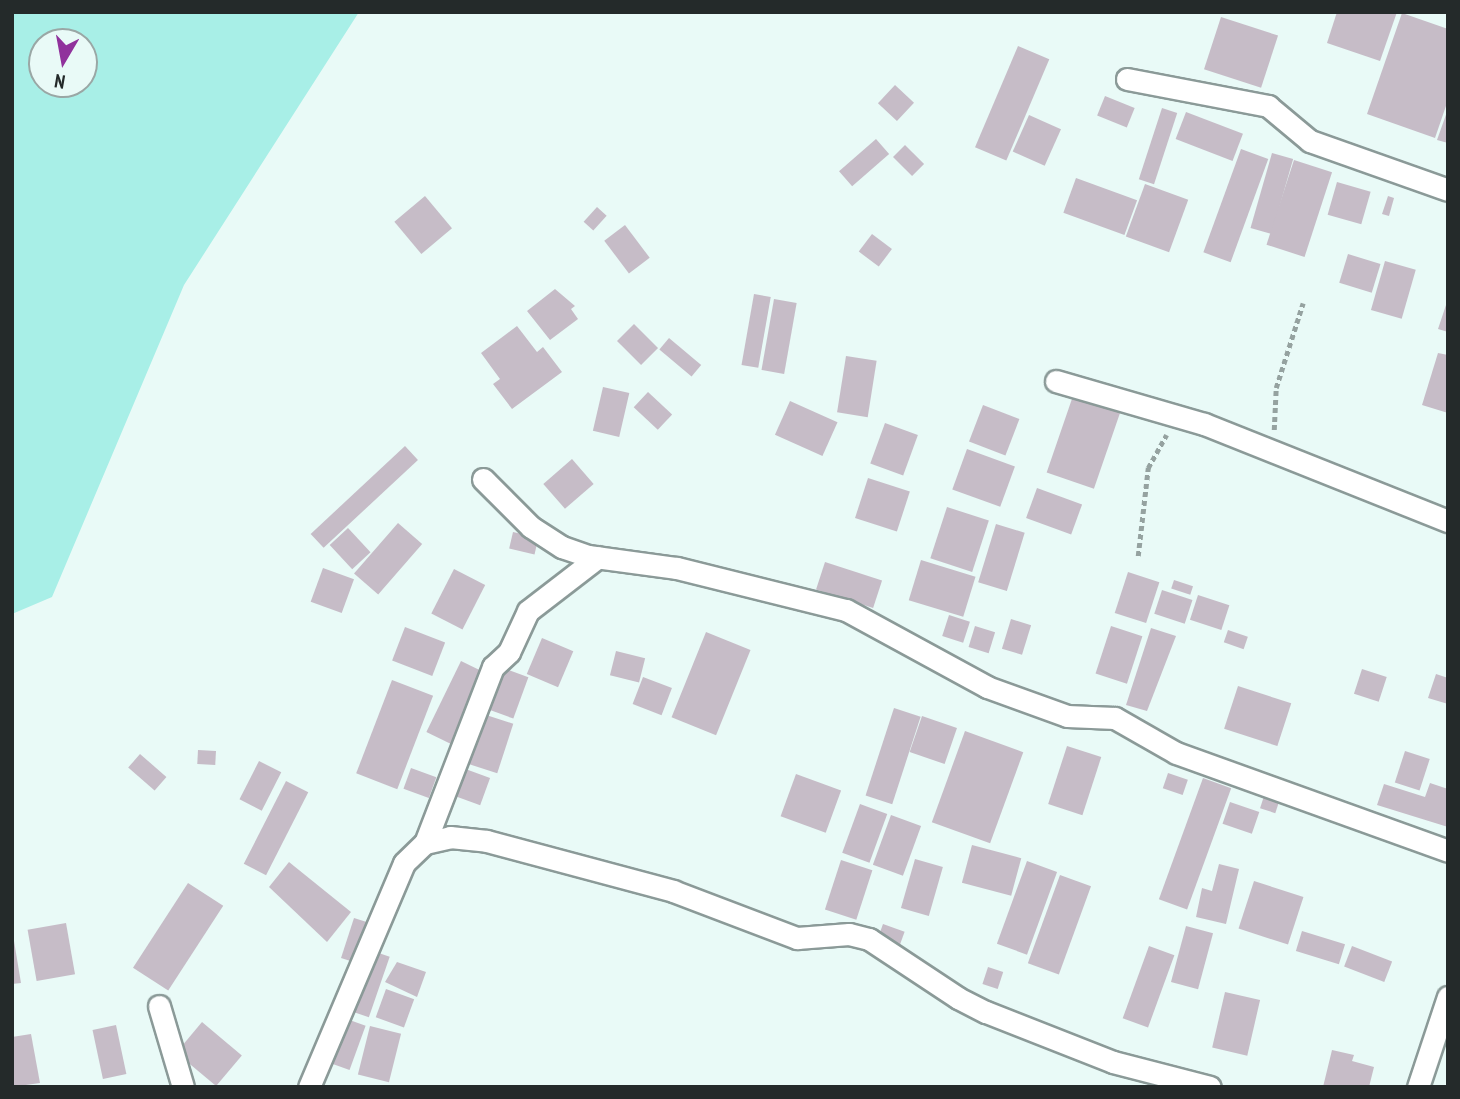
<!DOCTYPE html>
<style>
body{margin:0}
#map{position:relative;width:1460px;height:1099px;overflow:hidden;background:#e9faf7;font-family:"PT Sans Narrow",sans-serif}
div>[style]{position:absolute}
[style*='--x']{left:calc(var(--x)*1px);top:calc(var(--y)*1px);width:calc(var(--w)*1px);rotate:calc(var(--a)*1deg)}
.green>*{inset:0;background:#a8efe7}
.building>*{inset:0;background:#c6bcc7;transform-origin:0 0}
.path>*{height:4.5px;margin-top:-2.25px;transform-origin:0;background:repeating-linear-gradient(90deg,#95a2a0 0 5px,transparent 0 8.5px)}
.roads{filter:drop-shadow(2px 0 #8b9a98) drop-shadow(-2px 0 #8b9a98) drop-shadow(0 2px #8b9a98) drop-shadow(0 -2px #8b9a98)}
.minor>*{height:21px;margin:-10.5px;padding:0 10.5px;transform-origin:10.5px;border-radius:10.5px;background:#fff}
span{translate:-50% -50%;white-space:nowrap;text-align:center;line-height:1.15;-webkit-text-stroke:5px #e9faf7;paint-order:stroke}
.frame{position:absolute;inset:0;border:14px solid #242a2a;pointer-events:none}
.north{position:absolute;left:28px;top:28px;width:70px;height:70px;box-sizing:border-box;background:#e9faf7;border:2px solid #9aa7a5;border-radius:50%;rotate:190deg;font-size:19px;font-weight:700;line-height:28px;text-align:center;color:#242a2a}
.north::after{content:'';display:block;margin:auto;width:24px;height:32px;background:#90329c;clip-path:polygon(50% 0,100% 100%,50% 72%,0 100%)}
</style>
<div id="map">
<div class="green">
<i style="clip-path:polygon(evenodd,12px 12px,359px 12px,184px 285px,52px 597px,12px 614px,12px 12px,42px 42px,84px 42px,84px 84px,42px 84px,42px 42px)"></i>
</div>
<div class="building">
<i style="clip-path:polygon(1337px 12px,1397px 12px,1380px 61px,1327px 43px)"></i>
<i style="clip-path:polygon(1402px 13px,1448px 29px,1448px 100px,1435px 138px,1367px 114px)"></i>
<i style="left:1221px;top:17px;width:60px;height:55px;rotate:18deg"></i>
<i style="left:1018px;top:46px;width:34px;height:110px;rotate:23deg"></i>
<i style="left:895px;top:85px;width:26px;height:25px;rotate:43deg"></i>
<i style="left:1105px;top:96px;width:32px;height:21px;rotate:22deg"></i>
<i style="left:1162px;top:108px;width:16px;height:75px;rotate:18deg"></i>
<i style="clip-path:polygon(1448px 109px,1448px 143px,1437px 140px)"></i>
<i style="left:1186px;top:112px;width:61px;height:29px;rotate:21deg"></i>
<i style="left:1029px;top:115px;width:35px;height:40px;rotate:24deg"></i>
<i style="left:876px;top:139px;width:20px;height:49px;rotate:49deg"></i>
<i style="left:905px;top:145px;width:27px;height:17px;rotate:45deg"></i>
<i style="left:1241px;top:149px;width:29px;height:110px;rotate:20deg"></i>
<i style="left:1272px;top:153px;width:22px;height:78px;rotate:16deg"></i>
<i style="left:1294px;top:160px;width:40px;height:89px;rotate:18deg"></i>
<i style="left:1076px;top:178px;width:65px;height:37px;rotate:20deg"></i>
<i style="left:1337px;top:182px;width:35px;height:34px;rotate:16deg"></i>
<i style="left:1145px;top:184px;width:46px;height:56px;rotate:20deg"></i>
<i style="left:425px;top:196px;width:42px;height:40px;rotate:50deg"></i>
<i style="clip-path:polygon(1388px 196px,1394px 198px,1389px 216px,1382px 214px)"></i>
<i style="left:597px;top:207px;width:13px;height:20px;rotate:42deg"></i>
<i style="left:625px;top:225px;width:41px;height:26px;rotate:53deg"></i>
<i style="left:872px;top:234px;width:25px;height:22px;rotate:37deg"></i>
<i style="left:1348px;top:254px;width:34px;height:30px;rotate:17deg"></i>
<i style="left:1385px;top:261px;width:32px;height:51px;rotate:16deg"></i>
<i style="clip-path:polygon(555px 289px,575px 306px,571px 309px,578px 319px,550px 340px,527px 311px)"></i>
<i style="left:754px;top:294px;width:17px;height:72px;rotate:10deg"></i>
<i style="left:774px;top:299px;width:23px;height:72px;rotate:10deg"></i>
<i style="clip-path:polygon(1448px 299px,1448px 332px,1438px 329px)"></i>
<i style="left:634px;top:324px;width:34px;height:24px;rotate:45deg"></i>
<i style="clip-path:polygon(517px 326px,537px 352px,543px 347px,562px 372px,512px 409px,493px 384px,500px 379px,481px 353px)"></i>
<i style="left:669px;top:338px;width:42px;height:15px;rotate:40deg"></i>
<i style="clip-path:polygon(1438px 353px,1448px 355px,1448px 413px,1422px 405px)"></i>
<i style="left:846px;top:356px;width:31px;height:57px;rotate:9deg"></i>
<i style="left:603px;top:387px;width:27px;height:45px;rotate:13deg"></i>
<i style="left:648px;top:392px;width:33px;height:21px;rotate:43deg"></i>
<i style="left:1074px;top:393px;width:50px;height:84px;rotate:19deg"></i>
<i style="left:790px;top:401px;width:52px;height:37px;rotate:24deg"></i>
<i style="left:983px;top:405px;width:39px;height:39px;rotate:21deg"></i>
<i style="left:885px;top:423px;width:35px;height:43px;rotate:20deg"></i>
<i style="left:405px;top:446px;width:19px;height:129px;rotate:47deg"></i>
<i style="left:967px;top:449px;width:51px;height:43px;rotate:20deg"></i>
<i style="left:572px;top:459px;width:33px;height:38px;rotate:49deg"></i>
<i style="left:868px;top:478px;width:44px;height:42px;rotate:18deg"></i>
<i style="left:1037px;top:488px;width:48px;height:32px;rotate:20deg"></i>
<i style="left:947px;top:507px;width:44px;height:54px;rotate:18deg"></i>
<i style="left:398px;top:523px;width:32px;height:67px;rotate:41deg"></i>
<i style="left:996px;top:524px;width:30px;height:61px;rotate:17deg"></i>
<i style="left:348px;top:528px;width:33px;height:25px;rotate:47deg"></i>
<i style="left:513px;top:532px;width:26px;height:17px;rotate:13deg"></i>
<i style="left:921px;top:560px;width:57px;height:42px;rotate:17deg"></i>
<i style="left:825px;top:562px;width:60px;height:29px;rotate:18deg"></i>
<i style="left:323px;top:568px;width:33px;height:36px;rotate:20deg"></i>
<i style="left:454px;top:569px;width:35px;height:50px;rotate:27deg"></i>
<i style="left:1128px;top:572px;width:33px;height:43px;rotate:18deg"></i>
<i style="left:1174px;top:580px;width:20px;height:9px;rotate:18deg"></i>
<i style="left:1162px;top:590px;width:32px;height:25px;rotate:18deg"></i>
<i style="left:1198px;top:595px;width:33px;height:26px;rotate:18deg"></i>
<i style="left:949px;top:615px;width:22px;height:22px;rotate:18deg"></i>
<i style="left:1011px;top:619px;width:21px;height:31px;rotate:17deg"></i>
<i style="left:975px;top:626px;width:21px;height:22px;rotate:17deg"></i>
<i style="left:1111px;top:626px;width:33px;height:50px;rotate:18deg"></i>
<i style="left:405px;top:627px;width:43px;height:36px;rotate:21deg"></i>
<i style="clip-path:polygon(1151px 628px,1176px 636px,1147px 711px,1126px 705px)"></i>
<i style="left:1228px;top:630px;width:21px;height:13px;rotate:19deg"></i>
<i style="left:706px;top:632px;width:48px;height:92px;rotate:22deg"></i>
<i style="left:542px;top:638px;width:34px;height:39px;rotate:23deg"></i>
<i style="left:616px;top:651px;width:30px;height:25px;rotate:14deg"></i>
<i style="left:461px;top:661px;width:28px;height:79px;rotate:26deg"></i>
<i style="left:503px;top:668px;width:27px;height:44px;rotate:20deg"></i>
<i style="left:1362px;top:669px;width:26px;height:26px;rotate:18deg"></i>
<i style="clip-path:polygon(1436px 674px,1448px 678px,1448px 704px,1428px 698px)"></i>
<i style="left:643px;top:677px;width:31px;height:29px;rotate:21deg"></i>
<i style="left:392px;top:680px;width:44px;height:100px;rotate:21deg"></i>
<i style="left:1238px;top:686px;width:56px;height:45px;rotate:18deg"></i>
<i style="left:894px;top:708px;width:28px;height:92px;rotate:18deg"></i>
<i style="left:480px;top:713px;width:35px;height:52px;rotate:18deg"></i>
<i style="left:922px;top:716px;width:37px;height:38px;rotate:19deg"></i>
<i style="left:965px;top:731px;width:62px;height:97px;rotate:20deg"></i>
<i style="left:1067px;top:746px;width:36px;height:61px;rotate:18deg"></i>
<i style="left:198px;top:750px;width:18px;height:14px;rotate:3deg"></i>
<i style="left:1405px;top:751px;width:26px;height:33px;rotate:18deg"></i>
<i style="left:140px;top:754px;width:35px;height:18px;rotate:41deg"></i>
<i style="left:259px;top:761px;width:25px;height:43px;rotate:27deg"></i>
<i style="left:460px;top:767px;width:32px;height:29px;rotate:20deg"></i>
<i style="left:411px;top:768px;width:27px;height:22px;rotate:20deg"></i>
<i style="left:1168px;top:773px;width:21px;height:16px;rotate:19deg"></i>
<i style="left:796px;top:774px;width:48px;height:45px;rotate:20deg"></i>
<i style="left:1203px;top:778px;width:30px;height:129px;rotate:20deg"></i>
<i style="left:286px;top:781px;width:25px;height:93px;rotate:27deg"></i>
<i style="clip-path:polygon(1430px 783px,1448px 789px,1448px 827px,1377px 805px,1384px 784px,1425px 797px)"></i>
<i style="left:1265px;top:793px;width:16px;height:16px;rotate:18deg"></i>
<i style="left:1230px;top:802px;width:31px;height:23px;rotate:19deg"></i>
<i style="left:860px;top:804px;width:29px;height:52px;rotate:20deg"></i>
<i style="left:891px;top:815px;width:32px;height:53px;rotate:20deg"></i>
<i style="left:972px;top:845px;width:51px;height:39px;rotate:15deg"></i>
<i style="left:915px;top:859px;width:29px;height:51px;rotate:16deg"></i>
<i style="left:841px;top:860px;width:33px;height:52px;rotate:18deg"></i>
<i style="left:1027px;top:861px;width:32px;height:88px;rotate:20deg"></i>
<i style="clip-path:polygon(289px 862px,351px 912px,327px 942px,269px 887px)"></i>
<i style="clip-path:polygon(1219px 864px,1239px 869px,1226px 924px,1196px 917px,1202px 888px,1212px 891px)"></i>
<i style="left:1060px;top:875px;width:33px;height:94px;rotate:20deg"></i>
<i style="left:1254px;top:881px;width:52px;height:50px;rotate:18deg"></i>
<i style="left:188px;top:883px;width:42px;height:101px;rotate:33deg"></i>
<i style="left:354px;top:918px;width:19px;height:42px;rotate:18deg"></i>
<i style="left:66px;top:923px;width:52px;height:39px;rotate:80deg"></i>
<i style="left:883px;top:924px;width:23px;height:14px;rotate:20deg"></i>
<i style="left:1186px;top:926px;width:28px;height:58px;rotate:15deg"></i>
<i style="left:1302px;top:931px;width:45px;height:21px;rotate:17deg"></i>
<i style="clip-path:polygon(14px 941px,21px 983px,12px 984px,12px 942px)"></i>
<i style="left:1149px;top:946px;width:27px;height:77px;rotate:20deg"></i>
<i style="left:1352px;top:946px;width:43px;height:22px;rotate:21deg"></i>
<i style="left:367px;top:949px;width:24px;height:64px;rotate:19deg"></i>
<i style="clip-path:polygon(397px 962px,426px 972px,417px 997px,385px 982px)"></i>
<i style="left:988px;top:967px;width:16px;height:18px;rotate:18deg"></i>
<i style="left:386px;top:989px;width:30px;height:30px;rotate:20deg"></i>
<i style="left:1225px;top:992px;width:36px;height:57px;rotate:13deg"></i>
<i style="left:344px;top:1018px;width:23px;height:47px;rotate:20deg"></i>
<i style="left:202px;top:1022px;width:52px;height:40px;rotate:40deg"></i>
<i style="left:116px;top:1025px;width:50px;height:24px;rotate:78deg"></i>
<i style="left:370px;top:1026px;width:32px;height:50px;rotate:14deg"></i>
<i style="clip-path:polygon(31px 1034px,40px 1083px,12px 1087px,12px 1037px)"></i>
<i style="clip-path:polygon(1332px 1050px,1354px 1055px,1352px 1061px,1374px 1067px,1369px 1087px,1323px 1087px)"></i>
</div>
<div class="path">
<i style="--x:1274;--y:430;--w:42;--a:-87.3"></i>
<i style="--x:1276;--y:388;--w:89;--a:-72.4"></i>
<i style="--x:1138;--y:556;--w:89;--a:-83.5"></i>
<i style="--x:1148;--y:468;--w:38;--a:-61"></i>
</div>
<div class="roads">
<div class="minor">
<i style="--x:1127;--y:79;--w:144;--a:10.8"></i>
<i style="--x:1268;--y:106;--w:55;--a:39.8"></i>
<i style="--x:1310;--y:141;--w:146;--a:19.5"></i>
<i style="--x:1056;--y:381;--w:154;--a:16.2"></i>
<i style="--x:1204;--y:424;--w:263;--a:21.7"></i>
<i style="--x:483;--y:479;--w:68;--a:45"></i>
<i style="--x:531;--y:527;--w:37;--a:33"></i>
<i style="--x:562;--y:547;--w:28;--a:19"></i>
<i style="--x:588;--y:556;--w:90;--a:7.7"></i>
<i style="--x:677;--y:568;--w:174;--a:14"></i>
<i style="--x:846;--y:610;--w:161;--a:28.6"></i>
<i style="--x:987;--y:687;--w:85;--a:19.9"></i>
<i style="--x:1067;--y:716;--w:48;--a:2.4"></i>
<i style="--x:1115;--y:718;--w:70;--a:29.8"></i>
<i style="--x:1176;--y:753;--w:289;--a:19.8"></i>
<i style="--x:425;--y:843;--w:189;--a:-68.9"></i>
<i style="--x:493;--y:667;--w:22;--a:-43"></i>
<i style="--x:509;--y:652;--w:45;--a:-65.1"></i>
<i style="--x:528;--y:611;--w:88;--a:-37.6"></i>
<i style="--x:159;--y:1006;--w:84;--a:73.5"></i>
<i style="--x:309;--y:1087;--w:243;--a:-67"></i>
<i style="--x:404;--y:863;--w:29;--a:-44"></i>
<i style="--x:425;--y:843;--w:26;--a:-13"></i>
<i style="--x:450;--y:837;--w:37;--a:6"></i>
<i style="--x:487;--y:841;--w:193;--a:15"></i>
<i style="--x:673;--y:891;--w:133;--a:20.8"></i>
<i style="--x:797;--y:938;--w:52;--a:-4.4"></i>
<i style="--x:849;--y:934;--w:21;--a:14"></i>
<i style="--x:869;--y:939;--w:107;--a:33.5"></i>
<i style="--x:958;--y:998;--w:31;--a:27"></i>
<i style="--x:986;--y:1012;--w:136;--a:21.5"></i>
<i style="--x:1113;--y:1062;--w:100;--a:14.5"></i>
<i style="--x:1418;--y:1087;--w:95;--a:-71.6"></i>
</div>
</div>
<div class="frame"></div>
<div class="north">N</div>
</div>
